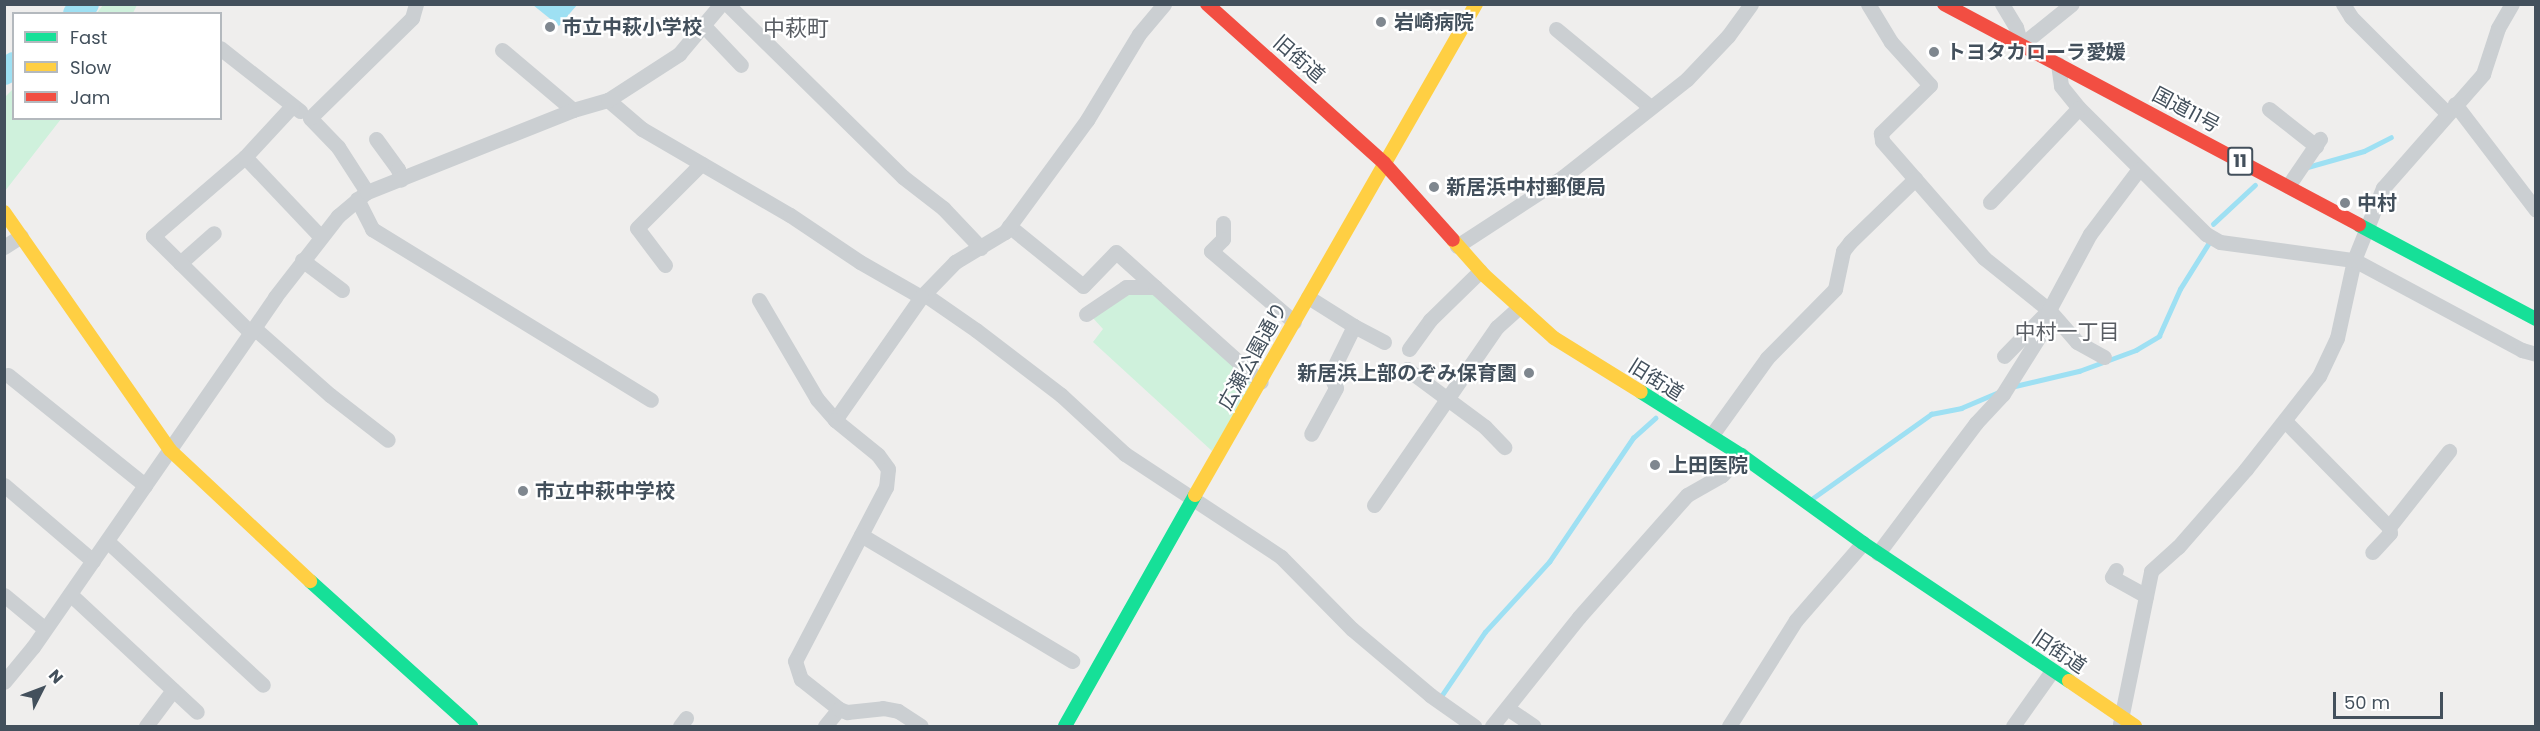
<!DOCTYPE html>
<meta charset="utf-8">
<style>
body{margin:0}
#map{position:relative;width:2540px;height:731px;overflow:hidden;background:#efeeed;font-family:Poppins,"Noto Sans JP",sans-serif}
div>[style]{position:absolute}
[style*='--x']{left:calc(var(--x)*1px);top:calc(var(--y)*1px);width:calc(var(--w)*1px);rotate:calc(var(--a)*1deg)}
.green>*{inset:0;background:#cff1dc}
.water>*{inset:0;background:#9ee0f3}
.stream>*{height:4.5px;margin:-2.25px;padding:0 2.25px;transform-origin:2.25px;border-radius:2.25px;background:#9ee0f3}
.river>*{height:26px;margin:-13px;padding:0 13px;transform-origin:13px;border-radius:13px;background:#9ee0f3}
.street>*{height:15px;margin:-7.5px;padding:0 7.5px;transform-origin:7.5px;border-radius:7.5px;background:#cbcfd2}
.fast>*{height:14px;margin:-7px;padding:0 7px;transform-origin:7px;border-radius:7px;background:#16e098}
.slow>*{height:14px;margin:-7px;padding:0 7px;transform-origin:7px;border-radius:7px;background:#ffcf43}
.jam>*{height:14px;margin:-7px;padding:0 7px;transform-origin:7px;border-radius:7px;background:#f24e42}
.dots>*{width:16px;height:16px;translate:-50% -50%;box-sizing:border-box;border:3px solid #fff;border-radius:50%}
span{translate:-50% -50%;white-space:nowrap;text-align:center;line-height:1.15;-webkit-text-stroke:4.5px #fff;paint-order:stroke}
.shield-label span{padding:2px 4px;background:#fff;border:2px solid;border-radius:4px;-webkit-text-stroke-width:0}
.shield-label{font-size:18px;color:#43505c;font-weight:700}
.poi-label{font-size:20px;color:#43505c;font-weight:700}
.left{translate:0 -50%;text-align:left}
.right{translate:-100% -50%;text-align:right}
.street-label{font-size:20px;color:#43505c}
.neighbourhood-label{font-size:21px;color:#595d63}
.quarter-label{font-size:22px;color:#595d63}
.frame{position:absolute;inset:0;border:6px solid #43505c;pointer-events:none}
.legend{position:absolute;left:12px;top:12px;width:210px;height:108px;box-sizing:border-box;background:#fff;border:2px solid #b4b9be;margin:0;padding:8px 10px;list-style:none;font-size:18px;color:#43505c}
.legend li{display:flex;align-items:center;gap:12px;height:30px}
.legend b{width:30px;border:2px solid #b4b9be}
.north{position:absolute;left:12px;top:659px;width:60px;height:60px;-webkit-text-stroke:4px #fff;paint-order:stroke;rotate:48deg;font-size:16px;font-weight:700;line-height:24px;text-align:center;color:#43505c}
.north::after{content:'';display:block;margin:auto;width:21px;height:27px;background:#43505c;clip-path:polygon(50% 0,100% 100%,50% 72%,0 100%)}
.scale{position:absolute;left:2333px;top:692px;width:110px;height:27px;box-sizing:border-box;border:3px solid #43505c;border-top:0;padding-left:8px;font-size:18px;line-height:21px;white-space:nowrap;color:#43505c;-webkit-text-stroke:4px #fff;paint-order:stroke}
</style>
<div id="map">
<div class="green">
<i style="clip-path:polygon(103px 5px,103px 4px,137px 5px,133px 13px,97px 13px)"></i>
<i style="clip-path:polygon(13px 89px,14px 118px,61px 119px,5px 191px,5px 97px)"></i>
<i style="clip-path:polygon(1129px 291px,1150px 291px,1252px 383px,1212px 451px,1093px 342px,1103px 329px,1092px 317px)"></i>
</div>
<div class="water">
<i style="clip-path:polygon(533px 5px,577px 5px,559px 26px)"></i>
</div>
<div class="stream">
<i style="--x:2304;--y:168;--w:62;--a:-15.8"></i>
<i style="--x:2364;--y:151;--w:30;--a:-27"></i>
<i style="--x:2213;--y:224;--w:57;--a:-42.9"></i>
<i style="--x:2015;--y:386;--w:66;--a:-13.2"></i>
<i style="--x:2079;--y:371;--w:61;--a:-20.2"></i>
<i style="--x:2136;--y:350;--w:27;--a:-31"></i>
<i style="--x:2159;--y:336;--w:51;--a:-65.9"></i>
<i style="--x:2180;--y:289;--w:57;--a:-58"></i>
<i style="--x:1813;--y:498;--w:145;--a:-35.4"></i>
<i style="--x:1931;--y:414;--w:31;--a:-11"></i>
<i style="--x:1961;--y:408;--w:38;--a:-23"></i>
<i style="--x:1442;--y:695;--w:76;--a:-55.7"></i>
<i style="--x:1485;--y:632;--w:95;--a:-47.6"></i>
<i style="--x:1549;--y:562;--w:150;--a:-55.9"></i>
<i style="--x:1633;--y:438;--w:30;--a:-42"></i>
</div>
<div class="river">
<i style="--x:76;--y:14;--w:14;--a:-45"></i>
<i style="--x:4;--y:72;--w:12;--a:-35"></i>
</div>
<div class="street">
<i style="--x:727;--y:4;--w:247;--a:44.5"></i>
<i style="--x:903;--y:177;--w:51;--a:37.8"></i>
<i style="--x:943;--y:208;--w:55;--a:46.5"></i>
<i style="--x:1868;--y:4;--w:44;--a:58.8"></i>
<i style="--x:1891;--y:42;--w:58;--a:47.8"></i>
<i style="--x:1930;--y:85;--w:69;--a:135.6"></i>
<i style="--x:1881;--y:133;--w:8;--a:83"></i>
<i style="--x:1882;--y:141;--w:155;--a:48.9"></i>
<i style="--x:1984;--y:258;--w:83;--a:38.7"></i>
<i style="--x:2049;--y:310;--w:27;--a:110"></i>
<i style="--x:2040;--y:335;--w:70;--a:122.1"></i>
<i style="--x:2003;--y:394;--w:40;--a:133"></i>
<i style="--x:1976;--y:423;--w:163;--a:127"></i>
<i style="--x:2002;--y:4;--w:27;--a:59"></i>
<i style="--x:2016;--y:27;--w:19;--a:74"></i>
<i style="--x:2021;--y:45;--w:65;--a:-38.8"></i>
<i style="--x:2343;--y:4;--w:15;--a:58"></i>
<i style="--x:2351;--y:17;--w:134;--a:45"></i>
<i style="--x:703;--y:25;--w:55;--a:46.5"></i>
<i style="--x:1556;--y:29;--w:119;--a:39.6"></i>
<i style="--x:220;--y:48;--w:102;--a:38.2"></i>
<i style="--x:502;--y:50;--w:93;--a:40.2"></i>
<i style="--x:2058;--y:64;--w:22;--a:82"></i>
<i style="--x:2061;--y:86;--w:28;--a:51"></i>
<i style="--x:2079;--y:108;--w:179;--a:44.8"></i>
<i style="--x:2206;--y:234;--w:16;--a:30"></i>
<i style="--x:2220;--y:242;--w:135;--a:7.7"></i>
<i style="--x:2354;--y:260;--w:191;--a:28.2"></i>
<i style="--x:2522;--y:350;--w:15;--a:16"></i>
<i style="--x:608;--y:100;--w:45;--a:40.5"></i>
<i style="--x:642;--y:129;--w:171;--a:30.2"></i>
<i style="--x:790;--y:215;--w:84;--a:33.9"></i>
<i style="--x:860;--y:262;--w:70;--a:29.8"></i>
<i style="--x:921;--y:297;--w:4;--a:-45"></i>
<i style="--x:924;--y:294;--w:63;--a:34.7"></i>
<i style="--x:976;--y:330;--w:107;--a:37.4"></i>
<i style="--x:1061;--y:395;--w:87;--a:42.7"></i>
<i style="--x:1125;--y:454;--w:187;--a:33.4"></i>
<i style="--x:1281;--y:557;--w:101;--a:45.4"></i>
<i style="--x:1352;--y:629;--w:102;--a:40.2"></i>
<i style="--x:1430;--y:695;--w:54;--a:35.2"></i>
<i style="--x:2455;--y:104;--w:133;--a:52.6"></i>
<i style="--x:2269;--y:109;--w:60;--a:38.2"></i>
<i style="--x:376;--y:139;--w:37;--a:54"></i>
<i style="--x:398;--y:169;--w:11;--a:75"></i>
<i style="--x:245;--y:157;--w:109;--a:46.5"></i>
<i style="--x:2288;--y:186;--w:57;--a:-55.8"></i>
<i style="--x:367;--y:192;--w:54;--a:-122.8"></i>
<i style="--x:338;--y:147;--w:40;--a:-134"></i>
<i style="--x:310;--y:118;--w:143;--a:-44.4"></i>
<i style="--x:412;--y:18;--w:15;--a:-74"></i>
<i style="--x:357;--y:199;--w:34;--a:63"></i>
<i style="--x:372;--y:229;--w:327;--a:31.5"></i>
<i style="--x:1990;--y:202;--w:129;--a:-46.6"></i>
<i style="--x:1223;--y:223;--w:16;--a:90"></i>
<i style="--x:1223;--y:239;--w:17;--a:135"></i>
<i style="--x:1211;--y:251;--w:109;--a:40.5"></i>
<i style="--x:1009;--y:226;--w:95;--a:39"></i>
<i style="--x:1083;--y:286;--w:47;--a:-45.9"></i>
<i style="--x:1116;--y:252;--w:52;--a:41.9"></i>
<i style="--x:1457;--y:246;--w:126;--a:-33.1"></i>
<i style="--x:1563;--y:177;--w:158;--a:-38.3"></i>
<i style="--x:1687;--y:79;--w:59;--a:-46.4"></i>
<i style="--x:1728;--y:36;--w:39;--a:-54"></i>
<i style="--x:4;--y:247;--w:20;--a:-33"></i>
<i style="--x:302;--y:260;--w:50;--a:36.9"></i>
<i style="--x:180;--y:263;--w:45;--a:-41.4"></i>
<i style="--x:665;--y:265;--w:46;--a:-127.1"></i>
<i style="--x:637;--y:228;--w:91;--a:-45"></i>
<i style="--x:924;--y:294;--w:45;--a:-45.9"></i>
<i style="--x:955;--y:262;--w:58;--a:-31"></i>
<i style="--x:1005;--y:232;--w:139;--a:-53.8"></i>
<i style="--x:1087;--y:120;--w:100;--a:-58.8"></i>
<i style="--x:1139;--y:34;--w:39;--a:-50"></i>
<i style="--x:1308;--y:297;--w:54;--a:32.2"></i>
<i style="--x:1354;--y:326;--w:55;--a:116.1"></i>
<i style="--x:1330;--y:375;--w:14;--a:65"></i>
<i style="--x:1336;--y:388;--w:52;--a:118.5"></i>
<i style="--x:759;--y:300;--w:115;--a:59.6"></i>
<i style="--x:817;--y:399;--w:28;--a:49"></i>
<i style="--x:835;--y:420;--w:150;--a:-55"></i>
<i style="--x:1086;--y:314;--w:48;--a:-34"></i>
<i style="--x:1126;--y:287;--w:29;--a:0"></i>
<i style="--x:1155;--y:287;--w:142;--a:41.9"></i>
<i style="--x:1354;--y:326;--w:34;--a:28"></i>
<i style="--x:254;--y:328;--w:101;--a:41.4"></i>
<i style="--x:330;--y:395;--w:73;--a:37.8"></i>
<i style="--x:251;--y:333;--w:138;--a:-135.3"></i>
<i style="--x:153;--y:236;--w:121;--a:-40.7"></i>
<i style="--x:245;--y:157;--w:69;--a:-47.3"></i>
<i style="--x:1409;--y:349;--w:36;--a:-54"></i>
<i style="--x:1430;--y:320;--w:70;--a:-44.4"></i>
<i style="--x:2004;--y:356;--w:57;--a:-45.7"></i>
<i style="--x:2104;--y:357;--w:31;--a:-151"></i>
<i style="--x:2077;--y:342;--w:43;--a:-131.2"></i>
<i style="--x:2049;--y:310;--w:86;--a:-61.7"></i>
<i style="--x:2090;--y:234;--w:81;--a:-53"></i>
<i style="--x:1407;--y:369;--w:97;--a:36.6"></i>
<i style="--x:1485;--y:427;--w:28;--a:46"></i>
<i style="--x:8;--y:375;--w:176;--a:38.8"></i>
<i style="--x:835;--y:420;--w:55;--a:39.1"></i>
<i style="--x:878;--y:455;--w:17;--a:54"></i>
<i style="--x:888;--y:469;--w:18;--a:96"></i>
<i style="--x:886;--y:487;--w:196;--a:117.6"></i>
<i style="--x:795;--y:661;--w:19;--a:72"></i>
<i style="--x:801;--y:679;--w:48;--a:38.3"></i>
<i style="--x:2286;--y:422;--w:147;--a:45.6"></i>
<i style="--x:2389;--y:527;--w:6;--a:81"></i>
<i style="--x:2390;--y:533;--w:26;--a:133"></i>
<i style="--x:1711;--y:436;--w:96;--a:-54.3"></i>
<i style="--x:1767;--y:358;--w:97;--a:-45.4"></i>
<i style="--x:1835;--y:289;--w:39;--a:-78"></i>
<i style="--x:1843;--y:251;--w:11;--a:-52"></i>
<i style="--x:1850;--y:242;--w:91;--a:-44.1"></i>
<i style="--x:4;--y:485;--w:117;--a:40.5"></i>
<i style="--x:1374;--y:505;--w:216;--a:-55.4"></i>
<i style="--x:1497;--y:327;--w:28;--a:-42"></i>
<i style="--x:2389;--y:527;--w:97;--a:-51.7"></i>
<i style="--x:861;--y:535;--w:246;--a:30.8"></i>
<i style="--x:107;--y:541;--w:212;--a:42.7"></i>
<i style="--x:2116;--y:570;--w:8;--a:120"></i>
<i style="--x:2112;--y:577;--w:39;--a:29"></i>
<i style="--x:70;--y:594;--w:173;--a:42.9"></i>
<i style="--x:4;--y:595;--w:53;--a:39.7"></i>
<i style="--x:4;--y:682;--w:45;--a:-50.4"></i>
<i style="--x:33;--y:647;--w:426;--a:-55.3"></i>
<i style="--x:275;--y:297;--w:103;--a:-52.1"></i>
<i style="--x:338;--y:216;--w:38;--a:-40"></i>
<i style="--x:367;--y:192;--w:222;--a:-21.7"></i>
<i style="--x:573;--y:110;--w:36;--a:-16"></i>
<i style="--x:608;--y:100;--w:85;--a:-32.9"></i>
<i style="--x:679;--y:54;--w:65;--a:-50"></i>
<i style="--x:1507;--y:708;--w:32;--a:34"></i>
<i style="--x:2120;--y:724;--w:156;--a:-78.5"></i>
<i style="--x:2151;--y:571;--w:36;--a:-42"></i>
<i style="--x:2178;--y:547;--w:103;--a:-48.9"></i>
<i style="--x:2246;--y:469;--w:118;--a:-51.9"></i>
<i style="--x:2319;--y:376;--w:42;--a:-64.7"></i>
<i style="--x:2337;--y:338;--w:80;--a:-77.7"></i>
<i style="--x:2354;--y:260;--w:78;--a:-68.1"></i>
<i style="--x:2383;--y:188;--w:152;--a:-48.7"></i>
<i style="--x:2483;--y:74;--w:48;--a:-71.9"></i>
<i style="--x:2498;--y:28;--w:28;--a:-60"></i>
<i style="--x:146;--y:726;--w:45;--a:-53.1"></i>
<i style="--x:680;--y:726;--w:10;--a:-53"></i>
<i style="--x:825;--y:726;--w:22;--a:-51"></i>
<i style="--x:839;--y:709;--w:9;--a:21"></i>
<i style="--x:847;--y:712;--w:36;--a:-6"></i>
<i style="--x:883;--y:708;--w:15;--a:11"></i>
<i style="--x:898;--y:711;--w:27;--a:33"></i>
<i style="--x:1492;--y:726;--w:139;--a:-51.4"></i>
<i style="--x:1579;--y:617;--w:163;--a:-48.5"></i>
<i style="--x:1687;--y:495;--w:40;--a:-29.7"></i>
<i style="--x:1722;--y:475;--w:28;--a:-46"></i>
<i style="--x:1729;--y:726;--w:125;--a:-57.7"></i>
<i style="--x:1796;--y:620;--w:102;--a:-49"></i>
<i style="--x:2013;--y:726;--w:67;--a:-54.7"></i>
</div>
<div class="fast">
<i style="--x:2359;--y:225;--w:200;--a:28"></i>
<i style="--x:1641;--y:392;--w:118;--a:32.2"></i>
<i style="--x:1741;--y:455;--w:150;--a:35.8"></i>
<i style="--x:1863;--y:543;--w:248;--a:33.8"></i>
<i style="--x:310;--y:581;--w:217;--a:42"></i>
<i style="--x:1065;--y:726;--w:265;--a:-60.6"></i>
</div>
<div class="slow">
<i style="--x:4;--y:212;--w:290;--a:55.1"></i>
<i style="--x:170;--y:450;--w:192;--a:43.1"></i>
<i style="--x:1453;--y:240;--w:47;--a:48.5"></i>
<i style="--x:1484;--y:275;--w:94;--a:42"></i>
<i style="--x:1554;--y:338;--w:102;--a:31.8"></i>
<i style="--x:1195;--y:495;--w:566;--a:-60.22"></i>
<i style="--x:2069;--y:681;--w:80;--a:34.3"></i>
</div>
<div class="jam">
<i style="--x:1207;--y:4;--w:238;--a:41.9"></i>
<i style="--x:1384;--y:163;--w:103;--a:48.1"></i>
<i style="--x:1944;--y:4;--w:470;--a:28"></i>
</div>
<div class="dots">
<i style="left:1381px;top:22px;background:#7f878f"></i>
<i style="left:550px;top:27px;background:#7f878f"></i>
<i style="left:1934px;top:52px;background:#7f878f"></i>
<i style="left:1434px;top:187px;background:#7f878f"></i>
<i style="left:2345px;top:203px;background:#7f878f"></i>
<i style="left:1529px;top:373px;background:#7f878f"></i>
<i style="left:1655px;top:465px;background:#7f878f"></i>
<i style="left:523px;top:491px;background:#7f878f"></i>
</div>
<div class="shield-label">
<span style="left:2240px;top:161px">11</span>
</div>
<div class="poi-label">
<span class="left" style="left:1394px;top:22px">岩崎病院</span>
<span class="left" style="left:562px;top:27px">市立中萩小学校</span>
<span class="left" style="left:1946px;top:52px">トヨタカローラ愛媛</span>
<span class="left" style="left:1446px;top:187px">新居浜中村郵便局</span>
<span class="left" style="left:2357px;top:203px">中村</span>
<span class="right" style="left:1517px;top:373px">新居浜上部のぞみ保育園</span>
<span class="left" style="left:1668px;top:465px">上田医院</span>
<span class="left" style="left:535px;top:491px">市立中萩中学校</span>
</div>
<div class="street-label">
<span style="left:1299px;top:59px;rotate:41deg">旧街道</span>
<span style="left:2186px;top:110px;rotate:28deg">国道11号</span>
<span style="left:1253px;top:356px;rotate:-61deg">広瀬公園通り</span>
<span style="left:1656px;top:380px;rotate:32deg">旧街道</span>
<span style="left:2059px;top:652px;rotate:34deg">旧街道</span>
</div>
<div class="neighbourhood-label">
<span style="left:2067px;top:332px">中村一丁目</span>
</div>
<div class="quarter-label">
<span style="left:796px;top:29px">中萩町</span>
</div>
<div class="frame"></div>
<ul class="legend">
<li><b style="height:8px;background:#16e098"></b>Fast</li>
<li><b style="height:8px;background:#ffcf43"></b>Slow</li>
<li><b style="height:8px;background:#f24e42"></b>Jam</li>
</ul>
<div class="north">N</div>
<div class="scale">50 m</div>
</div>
